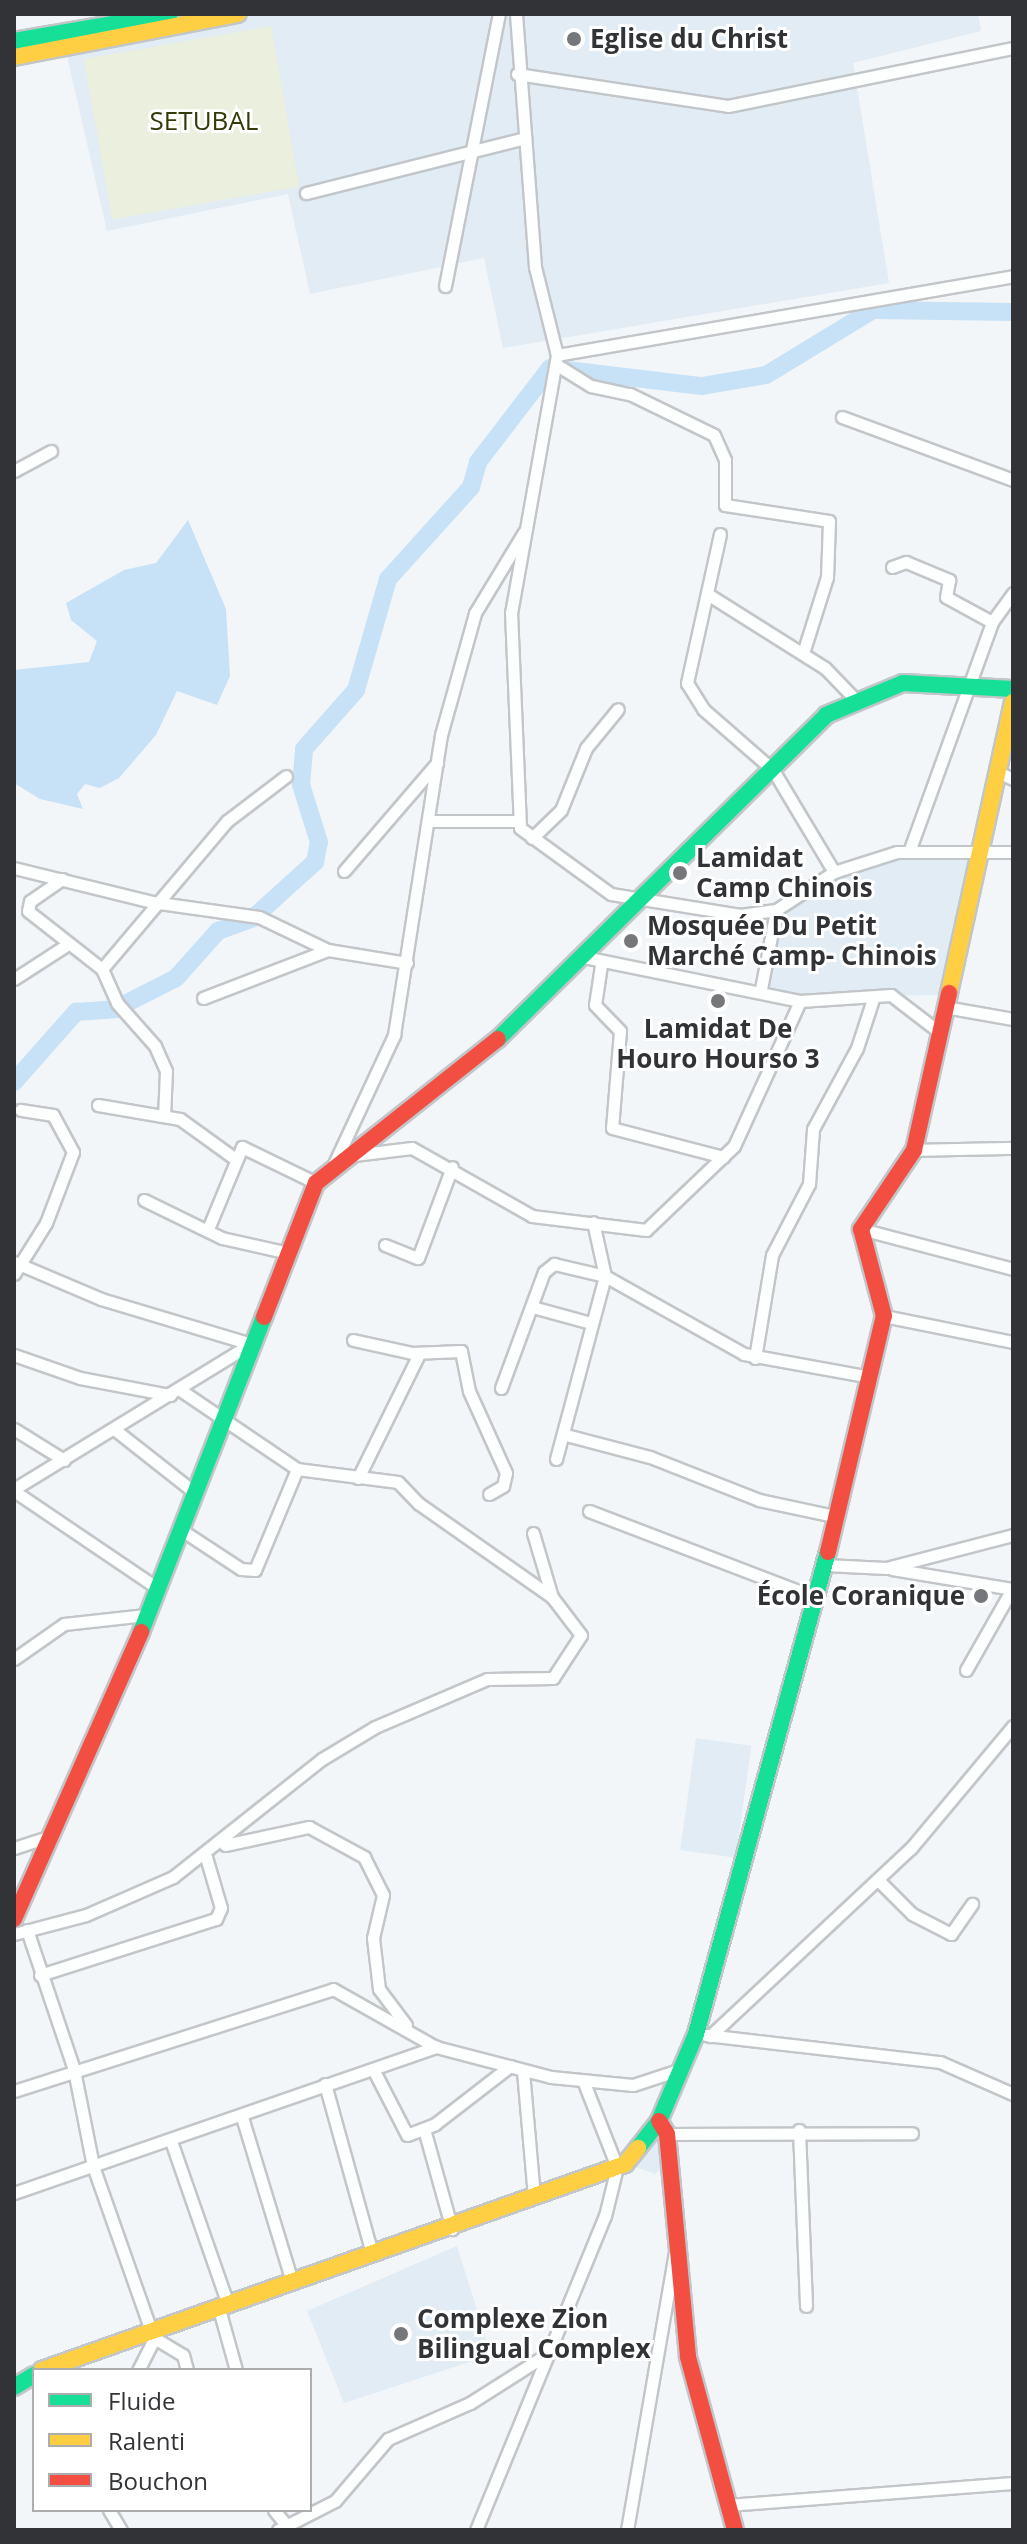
<!DOCTYPE html>
<meta charset="utf-8">
<style>
body{margin:0}
#map{position:relative;width:1027px;height:2544px;overflow:hidden;background:#f2f6f9;font-family:"Open Sans",sans-serif}
div>[style]{position:absolute}
[style*='--x']{left:calc(var(--x)*1px);top:calc(var(--y)*1px);width:calc(var(--w)*1px);rotate:calc(var(--a)*1deg)}
.built>*{inset:0;background:#e2ecf4;transform-origin:0 0}
.green>*{inset:0;background:#eaefde;transform-origin:0 0}
.water>*{inset:0;background:#c7e2f6}
.river>*{height:18px;margin:-9px;padding:0 9px;transform-origin:9px;border-radius:9px;background:#c7e2f6}
.roads{filter:drop-shadow(2px 0 #c3c6c9) drop-shadow(-2px 0 #c3c6c9) drop-shadow(0 2px #c3c6c9) drop-shadow(0 -2px #c3c6c9)}
.street>*{height:11px;margin:-5.5px;padding:0 5.5px;transform-origin:5.5px;border-radius:5.5px;background:#fdfefe}
.fast>*{height:16px;margin:-8px;padding:0 8px;transform-origin:8px;border-radius:8px;background:#16e098}
.slow>*{height:16px;margin:-8px;padding:0 8px;transform-origin:8px;border-radius:8px;background:#ffcf43}
.jam>*{height:16px;margin:-8px;padding:0 8px;transform-origin:8px;border-radius:8px;background:#f24e42}
.dots>*{width:22px;height:22px;translate:-50% -50%;box-sizing:border-box;border:4px solid #fff;border-radius:50%}
span{translate:-50% -50%;white-space:nowrap;text-align:center;line-height:1.15;-webkit-text-stroke:6px #fff;paint-order:stroke}
.poi-label{font-size:26px;color:#313336;font-weight:700}
.left{translate:0 -50%;text-align:left}
.right{translate:-100% -50%;text-align:right}
.park-label{font-size:26px;color:#333908}
.frame{position:absolute;inset:0;border:16px solid #313336;pointer-events:none}
.legend{position:absolute;left:32px;top:2368px;width:280px;height:144px;box-sizing:border-box;background:#fff;border:2px solid #adadaf;margin:0;padding:10px 14px;list-style:none;font-size:24px;color:#313336}
.legend li{display:flex;align-items:center;gap:16px;height:40px}
.legend b{width:40px;border:2px solid #adadaf}
</style>
<div id="map">
<div class="built">
<i style="clip-path:polygon(214px 14px,978px 14px,981px 31px,853px 63px,889px 283px,503px 348px,484px 258px,310px 294px,288px 194px,107px 231px,64px 43px)"></i>
<i style="clip-path:polygon(974px 852px,941px 995px,804px 997px,766px 986px,779px 911px,837px 874px,902px 854px)"></i>
<i style="left:696px;top:1738px;width:56px;height:113px;rotate:8deg"></i>
<i style="clip-path:polygon(655px 2130px,672px 2159px,655px 2174px,630px 2165px)"></i>
<i style="clip-path:polygon(457px 2246px,491px 2355px,344px 2403px,307px 2311px)"></i>
</div>
<div class="green">
<i style="left:271px;top:26px;width:163px;height:190px;rotate:80deg"></i>
</div>
<div class="water">
<i style="clip-path:polygon(188px 520px,226px 609px,230px 676px,217px 705px,177px 691px,156px 735px,119px 778px,100px 788px,85px 784px,77px 794px,83px 809px,40px 799px,14px 783px,14px 670px,89px 662px,97px 641px,71px 620px,66px 603px,124px 570px,156px 563px)"></i>
</div>
<div class="river">
<i style="--x:14;--y:1082;--w:94;--a:-48.5"></i>
<i style="--x:76;--y:1012;--w:39;--a:-4"></i>
<i style="--x:115;--y:1009;--w:68;--a:-26.9"></i>
<i style="--x:176;--y:978;--w:63;--a:-48.2"></i>
<i style="--x:218;--y:931;--w:37;--a:-20"></i>
<i style="--x:253;--y:918;--w:84;--a:-42.1"></i>
<i style="--x:315;--y:862;--w:20;--a:-79"></i>
<i style="--x:319;--y:842;--w:60;--a:-107.5"></i>
<i style="--x:301;--y:785;--w:36;--a:-85"></i>
<i style="--x:304;--y:749;--w:79;--a:-48.6"></i>
<i style="--x:356;--y:690;--w:116;--a:-73.9"></i>
<i style="--x:388;--y:579;--w:124;--a:-47.9"></i>
<i style="--x:471;--y:487;--w:26;--a:-74"></i>
<i style="--x:478;--y:462;--w:118;--a:-52.5"></i>
<i style="--x:550;--y:368;--w:153;--a:6.8"></i>
<i style="--x:702;--y:386;--w:65;--a:-9.8"></i>
<i style="--x:766;--y:375;--w:125;--a:-31.3"></i>
<i style="--x:873;--y:310;--w:140;--a:0.8"></i>
</div>
<div class="roads">
<div class="street">
<i style="--x:516;--y:14;--w:254;--a:85.7"></i>
<i style="--x:535;--y:267;--w:91;--a:76"></i>
<i style="--x:557;--y:355;--w:261;--a:100.1"></i>
<i style="--x:511;--y:612;--w:216;--a:87.6"></i>
<i style="--x:520;--y:828;--w:112;--a:36"></i>
<i style="--x:611;--y:894;--w:131;--a:9.2"></i>
<i style="--x:740;--y:915;--w:36;--a:-8"></i>
<i style="--x:776;--y:910;--w:69;--a:-33.2"></i>
<i style="--x:834;--y:872;--w:66;--a:-17.6"></i>
<i style="--x:897;--y:852;--w:116;--a:0"></i>
<i style="--x:517;--y:74;--w:213;--a:8.6"></i>
<i style="--x:728;--y:106;--w:291;--a:-11.5"></i>
<i style="--x:306;--y:193;--w:226;--a:-14.1"></i>
<i style="--x:445;--y:286;--w:277;--a:-78.8"></i>
<i style="--x:557;--y:355;--w:463;--a:-9.8"></i>
<i style="--x:557;--y:365;--w:40;--a:32"></i>
<i style="--x:591;--y:386;--w:40;--a:12"></i>
<i style="--x:630;--y:394;--w:93;--a:26"></i>
<i style="--x:714;--y:435;--w:27;--a:66"></i>
<i style="--x:725;--y:460;--w:45;--a:90"></i>
<i style="--x:725;--y:505;--w:105;--a:8.7"></i>
<i style="--x:829;--y:521;--w:56;--a:92"></i>
<i style="--x:827;--y:577;--w:80;--a:107.5"></i>
<i style="--x:842;--y:417;--w:182;--a:20.2"></i>
<i style="--x:14;--y:471;--w:42;--a:-28.4"></i>
<i style="--x:720;--y:534;--w:153;--a:102.5"></i>
<i style="--x:687;--y:683;--w:31;--a:58"></i>
<i style="--x:703;--y:709;--w:93;--a:41.1"></i>
<i style="--x:773;--y:770;--w:119;--a:59.1"></i>
<i style="--x:892;--y:567;--w:15;--a:-20"></i>
<i style="--x:906;--y:562;--w:47;--a:22.7"></i>
<i style="--x:949;--y:580;--w:17;--a:100"></i>
<i style="--x:946;--y:597;--w:52;--a:28.5"></i>
<i style="--x:709;--y:595;--w:137;--a:32.2"></i>
<i style="--x:825;--y:668;--w:42;--a:46"></i>
<i style="--x:998;--y:772;--w:17;--a:25"></i>
<i style="--x:432;--y:821;--w:85;--a:0"></i>
<i style="--x:532;--y:838;--w:40;--a:-44"></i>
<i style="--x:561;--y:810;--w:67;--a:-68"></i>
<i style="--x:586;--y:748;--w:50;--a:-50.6"></i>
<i style="--x:910;--y:849;--w:241;--a:-70.1"></i>
<i style="--x:992;--y:622;--w:36;--a:-54"></i>
<i style="--x:14;--y:868;--w:142;--a:13.8"></i>
<i style="--x:152;--y:902;--w:108;--a:8"></i>
<i style="--x:259;--y:917;--w:76;--a:25.6"></i>
<i style="--x:328;--y:950;--w:80;--a:9.3"></i>
<i style="--x:344;--y:871;--w:143;--a:-49.3"></i>
<i style="--x:62;--y:879;--w:39;--a:145"></i>
<i style="--x:30;--y:901;--w:10;--a:101"></i>
<i style="--x:28;--y:911;--w:94;--a:38.1"></i>
<i style="--x:102;--y:969;--w:37;--a:66"></i>
<i style="--x:117;--y:1003;--w:57;--a:48.5"></i>
<i style="--x:155;--y:1046;--w:27;--a:66"></i>
<i style="--x:166;--y:1071;--w:45;--a:92.5"></i>
<i style="--x:579;--y:956;--w:226;--a:11.5"></i>
<i style="--x:800;--y:1001;--w:91;--a:-3.8"></i>
<i style="--x:891;--y:995;--w:59;--a:37.5"></i>
<i style="--x:601;--y:965;--w:40;--a:98.5"></i>
<i style="--x:595;--y:1005;--w:36;--a:46"></i>
<i style="--x:620;--y:1031;--w:97;--a:94.7"></i>
<i style="--x:612;--y:1128;--w:115;--a:14.6"></i>
<i style="--x:102;--y:969;--w:194;--a:-49.8"></i>
<i style="--x:227;--y:821;--w:74;--a:-37.3"></i>
<i style="--x:14;--y:979;--w:61;--a:-32.9"></i>
<i style="--x:761;--y:989;--w:80;--a:-79.2"></i>
<i style="--x:203;--y:998;--w:134;--a:-21"></i>
<i style="--x:945;--y:1007;--w:69;--a:10"></i>
<i style="--x:98;--y:1105;--w:83;--a:9.7"></i>
<i style="--x:180;--y:1119;--w:67;--a:35.8"></i>
<i style="--x:914;--y:1150;--w:99;--a:-1.2"></i>
<i style="--x:354;--y:1155;--w:58;--a:-6.9"></i>
<i style="--x:412;--y:1148;--w:138;--a:29.5"></i>
<i style="--x:532;--y:1216;--w:115;--a:7"></i>
<i style="--x:646;--y:1230;--w:122;--a:-43.7"></i>
<i style="--x:734;--y:1146;--w:159;--a:-65.5"></i>
<i style="--x:333;--y:1166;--w:145;--a:-65"></i>
<i style="--x:394;--y:1035;--w:304;--a:-81.1"></i>
<i style="--x:441;--y:735;--w:127;--a:-74.4"></i>
<i style="--x:475;--y:613;--w:95;--a:-58.8"></i>
<i style="--x:144;--y:1200;--w:87;--a:26"></i>
<i style="--x:222;--y:1238;--w:69;--a:12.6"></i>
<i style="--x:208;--y:1229;--w:89;--a:-67.5"></i>
<i style="--x:242;--y:1147;--w:82;--a:25.9"></i>
<i style="--x:861;--y:1229;--w:157;--a:14.7"></i>
<i style="--x:385;--y:1245;--w:35;--a:22"></i>
<i style="--x:418;--y:1258;--w:97;--a:-69.5"></i>
<i style="--x:14;--y:1262;--w:95;--a:23"></i>
<i style="--x:101;--y:1299;--w:157;--a:16.7"></i>
<i style="--x:14;--y:1274;--w:60;--a:-57.9"></i>
<i style="--x:46;--y:1223;--w:76;--a:-69.2"></i>
<i style="--x:73;--y:1152;--w:42;--a:-118.4"></i>
<i style="--x:53;--y:1115;--w:33;--a:-171"></i>
<i style="--x:536;--y:1308;--w:57;--a:15.3"></i>
<i style="--x:884;--y:1316;--w:132;--a:11.4"></i>
<i style="--x:353;--y:1340;--w:60;--a:12.4"></i>
<i style="--x:412;--y:1353;--w:49;--a:-2.3"></i>
<i style="--x:461;--y:1351;--w:41;--a:78.7"></i>
<i style="--x:469;--y:1391;--w:90;--a:65.7"></i>
<i style="--x:506;--y:1473;--w:13;--a:103"></i>
<i style="--x:503;--y:1486;--w:16;--a:150"></i>
<i style="--x:14;--y:1355;--w:70;--a:19.2"></i>
<i style="--x:80;--y:1378;--w:92;--a:10.7"></i>
<i style="--x:755;--y:1358;--w:104;--a:-80.6"></i>
<i style="--x:772;--y:1255;--w:80;--a:-62.5"></i>
<i style="--x:809;--y:1184;--w:55;--a:-85.8"></i>
<i style="--x:813;--y:1129;--w:92;--a:-61.5"></i>
<i style="--x:857;--y:1048;--w:52;--a:-71.9"></i>
<i style="--x:501;--y:1388;--w:124;--a:-69.7"></i>
<i style="--x:544;--y:1272;--w:13;--a:-39"></i>
<i style="--x:554;--y:1264;--w:52;--a:13.2"></i>
<i style="--x:605;--y:1276;--w:159;--a:29.3"></i>
<i style="--x:744;--y:1354;--w:128;--a:10.3"></i>
<i style="--x:14;--y:1429;--w:59;--a:31.8"></i>
<i style="--x:114;--y:1429;--w:102;--a:38.2"></i>
<i style="--x:566;--y:1435;--w:87;--a:14.7"></i>
<i style="--x:650;--y:1457;--w:117;--a:21.5"></i>
<i style="--x:759;--y:1500;--w:81;--a:12.1"></i>
<i style="--x:556;--y:1459;--w:189;--a:-75"></i>
<i style="--x:605;--y:1276;--w:55;--a:-102.5"></i>
<i style="--x:358;--y:1478;--w:138;--a:-63.8"></i>
<i style="--x:14;--y:1489;--w:278;--a:-31.5"></i>
<i style="--x:14;--y:1491;--w:173;--a:34.1"></i>
<i style="--x:589;--y:1511;--w:244;--a:20.9"></i>
<i style="--x:180;--y:1529;--w:73;--a:33.3"></i>
<i style="--x:241;--y:1569;--w:14;--a:4"></i>
<i style="--x:255;--y:1570;--w:109;--a:-67.4"></i>
<i style="--x:533;--y:1533;--w:67;--a:73.5"></i>
<i style="--x:825;--y:1565;--w:61;--a:2.8"></i>
<i style="--x:886;--y:1568;--w:131;--a:-14.6"></i>
<i style="--x:892;--y:1569;--w:123;--a:9.4"></i>
<i style="--x:14;--y:1659;--w:61;--a:-35"></i>
<i style="--x:64;--y:1624;--w:82;--a:-6.3"></i>
<i style="--x:966;--y:1670;--w:93;--a:-60.4"></i>
<i style="--x:225;--y:1845;--w:86;--a:-12.1"></i>
<i style="--x:309;--y:1827;--w:63;--a:28.6"></i>
<i style="--x:364;--y:1857;--w:42;--a:63.4"></i>
<i style="--x:383;--y:1895;--w:44;--a:103.1"></i>
<i style="--x:373;--y:1938;--w:51;--a:83.3"></i>
<i style="--x:379;--y:1989;--w:45;--a:53.1"></i>
<i style="--x:14;--y:1848;--w:40;--a:-18"></i>
<i style="--x:879;--y:1881;--w:47;--a:45"></i>
<i style="--x:912;--y:1914;--w:44;--a:27.1"></i>
<i style="--x:951;--y:1934;--w:37;--a:-55"></i>
<i style="--x:27;--y:1930;--w:148;--a:71.4"></i>
<i style="--x:74;--y:2070;--w:98;--a:78.8"></i>
<i style="--x:93;--y:2166;--w:183;--a:70.6"></i>
<i style="--x:154;--y:2339;--w:35;--a:117"></i>
<i style="--x:14;--y:1934;--w:74;--a:-14.8"></i>
<i style="--x:86;--y:1915;--w:95;--a:-23.6"></i>
<i style="--x:173;--y:1877;--w:190;--a:-38.4"></i>
<i style="--x:322;--y:1759;--w:62;--a:-31.1"></i>
<i style="--x:375;--y:1727;--w:122;--a:-23.2"></i>
<i style="--x:487;--y:1679;--w:66;--a:-0.9"></i>
<i style="--x:553;--y:1678;--w:51;--a:-56.9"></i>
<i style="--x:581;--y:1635;--w:48;--a:-127.3"></i>
<i style="--x:552;--y:1597;--w:162;--a:-145"></i>
<i style="--x:419;--y:1504;--w:30;--a:-134"></i>
<i style="--x:398;--y:1482;--w:102;--a:-172.7"></i>
<i style="--x:297;--y:1469;--w:139;--a:-145.9"></i>
<i style="--x:40;--y:1975;--w:185;--a:-17.7"></i>
<i style="--x:216;--y:1919;--w:12;--a:-66"></i>
<i style="--x:221;--y:1908;--w:53;--a:-106.4"></i>
<i style="--x:706;--y:2035;--w:236;--a:6.6"></i>
<i style="--x:940;--y:2062;--w:80;--a:23.7"></i>
<i style="--x:710;--y:2036;--w:275;--a:-43.1"></i>
<i style="--x:911;--y:1848;--w:159;--a:-50.1"></i>
<i style="--x:373;--y:2069;--w:74;--a:62.7"></i>
<i style="--x:407;--y:2135;--w:30;--a:-21"></i>
<i style="--x:435;--y:2124;--w:95;--a:-37.7"></i>
<i style="--x:523;--y:2071;--w:126;--a:85"></i>
<i style="--x:325;--y:2084;--w:176;--a:74.5"></i>
<i style="--x:14;--y:2091;--w:335;--a:-17.7"></i>
<i style="--x:333;--y:1989;--w:118;--a:29.4"></i>
<i style="--x:436;--y:2047;--w:119;--a:14.6"></i>
<i style="--x:551;--y:2077;--w:82;--a:5.6"></i>
<i style="--x:633;--y:2085;--w:48;--a:-18.1"></i>
<i style="--x:242;--y:2117;--w:172;--a:73.1"></i>
<i style="--x:424;--y:2129;--w:104;--a:74.4"></i>
<i style="--x:799;--y:2130;--w:176;--a:87.7"></i>
<i style="--x:667;--y:2134;--w:245;--a:-0.2"></i>
<i style="--x:171;--y:2141;--w:170;--a:70.8"></i>
<i style="--x:14;--y:2193;--w:447;--a:-19.1"></i>
<i style="--x:219;--y:2309;--w:63;--a:74.4"></i>
<i style="--x:151;--y:2336;--w:37;--a:31"></i>
<i style="--x:183;--y:2355;--w:16;--a:75"></i>
<i style="--x:727;--y:2505;--w:287;--a:-4.4"></i>
<i style="--x:109;--y:2510;--w:23;--a:59"></i>
<i style="--x:274;--y:2510;--w:26;--a:51"></i>
<i style="--x:278;--y:2530;--w:64;--a:-27"></i>
<i style="--x:335;--y:2501;--w:82;--a:-49.5"></i>
<i style="--x:388;--y:2439;--w:90;--a:-23.7"></i>
<i style="--x:470;--y:2403;--w:88;--a:-32.4"></i>
<i style="--x:476;--y:2530;--w:339;--a:-67.7"></i>
<i style="--x:605;--y:2216;--w:50;--a:-76.2"></i>
<i style="--x:617;--y:2167;--w:90;--a:-111.4"></i>
<i style="--x:627;--y:2530;--w:288;--a:-80.2"></i>
</div>
<div class="fast">
<i style="--x:14;--y:41;--w:158;--a:-9.8"></i>
<i style="--x:498;--y:1039;--w:461;--a:-44.6"></i>
<i style="--x:826;--y:715;--w:83;--a:-22.6"></i>
<i style="--x:903;--y:683;--w:110;--a:3.1"></i>
<i style="--x:141;--y:1632;--w:338;--a:-68.7"></i>
<i style="--x:638;--y:2148;--w:34;--a:-52"></i>
<i style="--x:659;--y:2121;--w:95;--a:-67"></i>
<i style="--x:696;--y:2034;--w:500;--a:-74.7"></i>
<i style="--x:14;--y:2387;--w:23;--a:-31"></i>
</div>
<div class="slow">
<i style="--x:14;--y:57;--w:228;--a:-10.9"></i>
<i style="--x:949;--y:993;--w:298;--a:-77.6"></i>
<i style="--x:42;--y:2370;--w:618;--a:-19.46"></i>
<i style="--x:625;--y:2164;--w:21;--a:-51"></i>
</div>
<div class="jam">
<i style="--x:264;--y:1317;--w:144;--a:-68.8"></i>
<i style="--x:316;--y:1183;--w:232;--a:-38.4"></i>
<i style="--x:828;--y:1552;--w:243;--a:-76.7"></i>
<i style="--x:884;--y:1316;--w:90;--a:-104.8"></i>
<i style="--x:861;--y:1229;--w:95;--a:-56.1"></i>
<i style="--x:914;--y:1150;--w:161;--a:-77.4"></i>
<i style="--x:14;--y:1919;--w:314;--a:-66.1"></i>
<i style="--x:659;--y:2121;--w:15;--a:58"></i>
<i style="--x:667;--y:2134;--w:224;--a:84.6"></i>
<i style="--x:688;--y:2357;--w:179;--a:74.8"></i>
</div>
</div>
<div class="dots">
<i style="left:574px;top:39px;background:#75777a"></i>
<i style="left:680px;top:873px;background:#75777a"></i>
<i style="left:631px;top:941px;background:#75777a"></i>
<i style="left:718px;top:1001px;background:#75777a"></i>
<i style="left:981px;top:1596px;background:#75777a"></i>
<i style="left:401px;top:2334px;background:#75777a"></i>
</div>
<div class="poi-label">
<span class="left" style="left:590px;top:39px">Eglise du Christ</span>
<span class="left" style="left:696px;top:873px">Lamidat<br>Camp Chinois</span>
<span class="left" style="left:647px;top:941px">Mosquée Du Petit<br>Marché Camp- Chinois</span>
<span style="left:718px;top:1044px">Lamidat De<br>Houro Hourso 3</span>
<span class="right" style="left:965px;top:1596px">École Coranique</span>
<span class="left" style="left:417px;top:2334px">Complexe Zion<br>Bilingual Complex</span>
</div>
<div class="park-label">
<span style="left:204px;top:121px">SETUBAL</span>
</div>
<div class="frame"></div>
<ul class="legend">
<li><b style="height:10px;background:#16e098"></b>Fluide</li>
<li><b style="height:10px;background:#ffcf43"></b>Ralenti</li>
<li><b style="height:10px;background:#f24e42"></b>Bouchon</li>
</ul>
</div>
